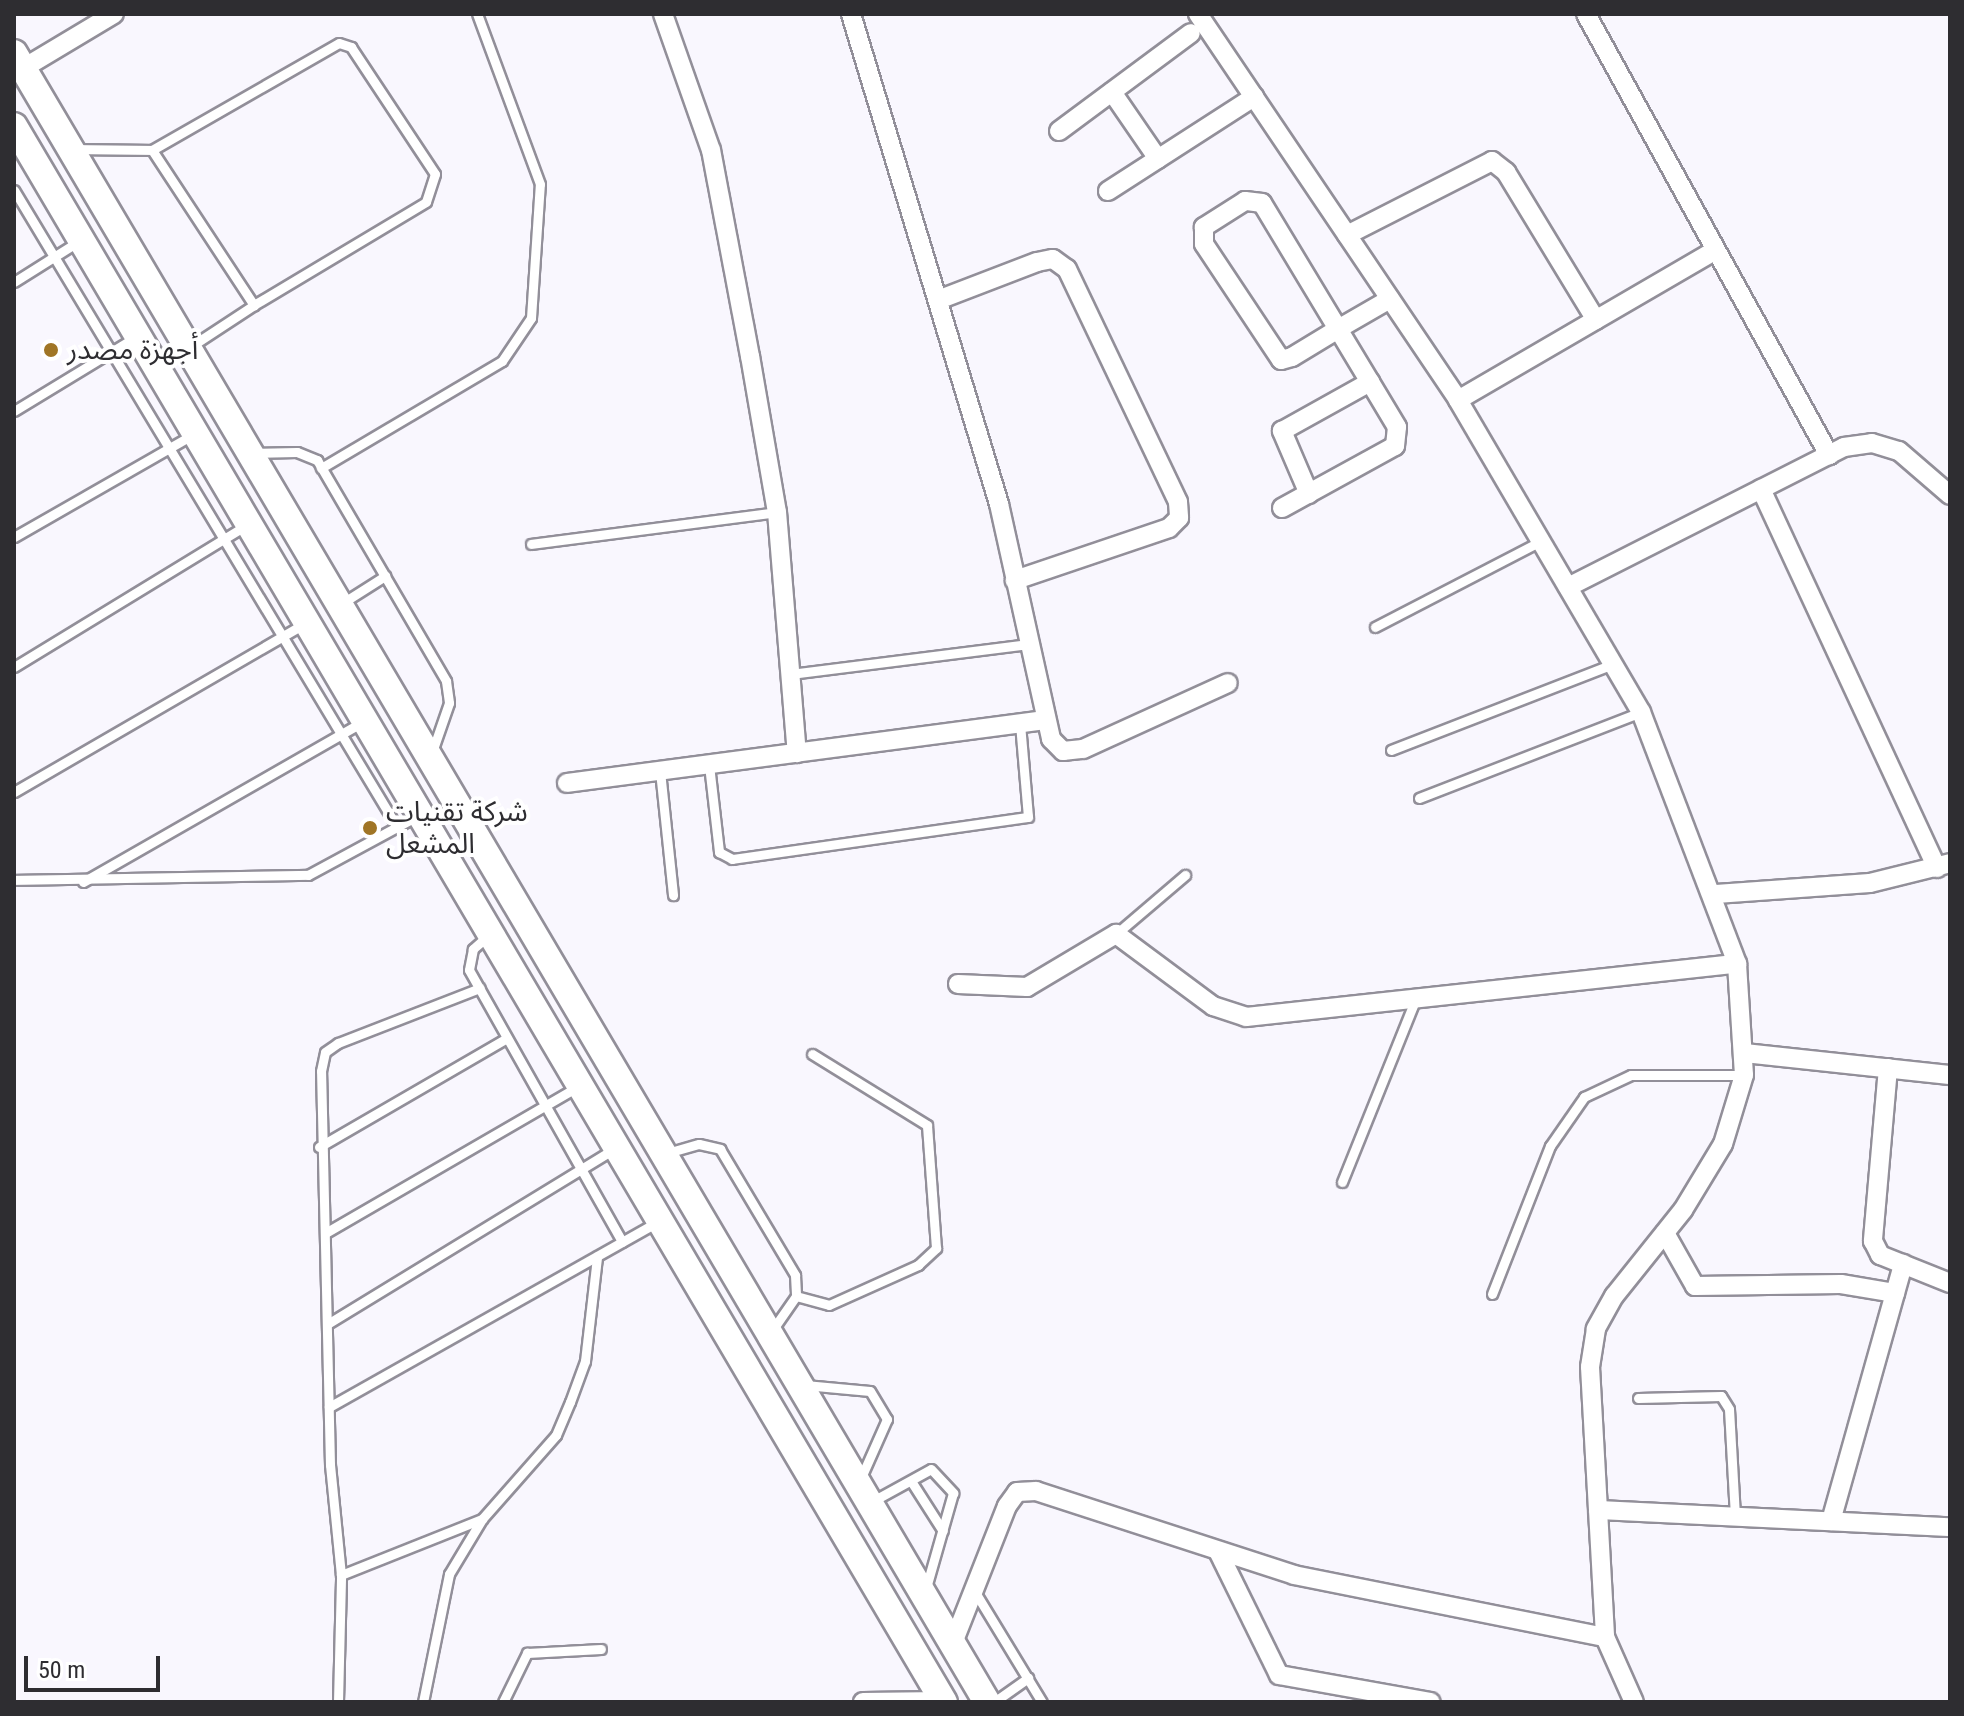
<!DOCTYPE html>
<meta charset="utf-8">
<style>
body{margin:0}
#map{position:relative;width:1964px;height:1716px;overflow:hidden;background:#f9f7fe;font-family:"Roboto Condensed","Noto Sans Arabic",sans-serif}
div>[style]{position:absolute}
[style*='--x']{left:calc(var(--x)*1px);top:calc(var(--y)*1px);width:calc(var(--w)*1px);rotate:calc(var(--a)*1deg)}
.roads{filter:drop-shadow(2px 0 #928f99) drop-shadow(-2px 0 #928f99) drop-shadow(0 2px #928f99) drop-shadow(0 -2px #928f99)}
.lane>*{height:9px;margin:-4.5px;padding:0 4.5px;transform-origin:4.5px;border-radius:4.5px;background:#fff}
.street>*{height:18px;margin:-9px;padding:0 9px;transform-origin:9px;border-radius:9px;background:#fff}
.secondary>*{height:26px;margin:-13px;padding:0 13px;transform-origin:13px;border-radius:13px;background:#fff}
.dots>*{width:22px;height:22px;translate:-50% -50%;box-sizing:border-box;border:4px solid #fff;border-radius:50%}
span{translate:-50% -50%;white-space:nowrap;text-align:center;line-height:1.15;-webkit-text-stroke:8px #fff;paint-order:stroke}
.poi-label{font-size:28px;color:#2e2d31}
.left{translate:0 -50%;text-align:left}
.frame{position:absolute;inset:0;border:16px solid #2e2d31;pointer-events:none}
.scale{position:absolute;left:24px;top:1656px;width:136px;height:36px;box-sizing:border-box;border:4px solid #2e2d31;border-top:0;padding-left:10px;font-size:24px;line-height:28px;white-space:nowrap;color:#2e2d31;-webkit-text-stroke:6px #fff;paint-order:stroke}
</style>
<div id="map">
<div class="roads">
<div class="lane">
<i style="--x:73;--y:149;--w:79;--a:0.7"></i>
<i style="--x:152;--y:150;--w:186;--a:56.7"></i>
<i style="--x:254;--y:305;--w:77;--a:146.7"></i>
<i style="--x:152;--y:150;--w:215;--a:-29.8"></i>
<i style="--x:339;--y:43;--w:13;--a:18"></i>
<i style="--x:351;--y:47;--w:152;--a:56.5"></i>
<i style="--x:435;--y:174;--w:29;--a:108"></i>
<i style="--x:426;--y:202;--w:200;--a:149.1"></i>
<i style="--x:14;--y:190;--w:743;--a:58.98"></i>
<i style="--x:14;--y:282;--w:77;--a:-32.2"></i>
<i style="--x:14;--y:411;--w:140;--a:-31.3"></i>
<i style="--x:256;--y:453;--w:41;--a:-1.4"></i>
<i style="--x:297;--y:452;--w:22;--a:22"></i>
<i style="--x:317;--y:460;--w:256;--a:59.7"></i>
<i style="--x:446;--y:681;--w:22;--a:82"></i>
<i style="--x:449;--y:703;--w:52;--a:109.1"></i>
<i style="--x:321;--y:468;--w:210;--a:-30.6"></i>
<i style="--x:502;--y:361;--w:52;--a:-56"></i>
<i style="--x:531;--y:318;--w:134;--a:-86.2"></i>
<i style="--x:540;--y:184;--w:181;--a:-110.3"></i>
<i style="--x:14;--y:537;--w:205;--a:-29.8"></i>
<i style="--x:531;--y:544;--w:248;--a:-7.4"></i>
<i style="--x:344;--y:602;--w:49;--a:-32.4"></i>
<i style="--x:1375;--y:627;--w:187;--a:-27.4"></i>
<i style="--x:14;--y:667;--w:273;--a:-31.4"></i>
<i style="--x:791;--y:674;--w:239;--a:-7.2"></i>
<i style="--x:1391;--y:750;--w:238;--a:-21.2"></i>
<i style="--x:709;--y:765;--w:88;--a:83.4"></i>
<i style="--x:719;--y:852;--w:15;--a:28"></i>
<i style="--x:732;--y:859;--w:299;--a:-8.1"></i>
<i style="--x:1028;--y:817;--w:94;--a:-94.9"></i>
<i style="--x:660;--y:771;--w:125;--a:84"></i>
<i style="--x:14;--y:792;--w:337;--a:-30.1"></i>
<i style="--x:1419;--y:798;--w:238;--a:-21.2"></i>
<i style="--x:14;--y:880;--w:294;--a:-1"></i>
<i style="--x:308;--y:875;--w:124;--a:-28.4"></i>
<i style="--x:83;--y:882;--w:322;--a:-29.8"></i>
<i style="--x:490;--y:934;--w:23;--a:139"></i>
<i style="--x:473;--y:949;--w:21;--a:101"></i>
<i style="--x:469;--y:970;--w:312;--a:60.6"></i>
<i style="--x:1116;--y:934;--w:91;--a:-40.5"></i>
<i style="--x:319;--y:1147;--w:217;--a:-30.1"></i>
<i style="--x:667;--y:1153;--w:33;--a:-16"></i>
<i style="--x:699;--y:1144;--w:22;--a:13"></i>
<i style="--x:720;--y:1149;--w:147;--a:59.2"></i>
<i style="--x:795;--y:1275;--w:21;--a:87"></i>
<i style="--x:796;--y:1296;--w:40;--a:124.9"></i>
<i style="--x:1342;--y:1182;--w:196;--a:-68.1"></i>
<i style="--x:327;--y:1232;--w:289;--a:-30.1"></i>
<i style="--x:1492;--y:1294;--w:159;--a:-68.6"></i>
<i style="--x:1550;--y:1146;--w:60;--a:-55.2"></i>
<i style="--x:1584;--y:1097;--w:52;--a:-25.1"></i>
<i style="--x:1631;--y:1075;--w:113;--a:0"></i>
<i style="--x:796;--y:1296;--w:34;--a:15"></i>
<i style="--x:829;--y:1305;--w:98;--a:-24.2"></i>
<i style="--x:918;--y:1265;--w:25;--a:-43"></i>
<i style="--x:936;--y:1248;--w:123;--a:-94.2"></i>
<i style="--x:927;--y:1125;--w:135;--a:-148.3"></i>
<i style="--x:329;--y:1323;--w:336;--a:-31.4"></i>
<i style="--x:805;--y:1385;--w:65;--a:5.3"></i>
<i style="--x:870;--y:1391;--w:33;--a:59"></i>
<i style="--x:887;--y:1419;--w:67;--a:113.9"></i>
<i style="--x:1638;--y:1398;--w:83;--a:-1.4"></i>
<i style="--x:1721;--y:1396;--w:15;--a:58"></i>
<i style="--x:1729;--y:1409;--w:108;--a:86.8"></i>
<i style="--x:329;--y:1407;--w:377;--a:-29.4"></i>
<i style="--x:911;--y:1481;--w:59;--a:57.4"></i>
<i style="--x:871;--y:1502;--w:68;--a:-28.8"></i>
<i style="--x:931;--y:1469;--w:33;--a:47"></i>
<i style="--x:953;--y:1493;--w:99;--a:105.9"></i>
<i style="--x:341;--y:1575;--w:152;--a:-21.7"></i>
<i style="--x:975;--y:1592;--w:129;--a:58.7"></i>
<i style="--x:338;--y:1702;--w:127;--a:-88.6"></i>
<i style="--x:341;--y:1575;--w:111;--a:-95.7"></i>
<i style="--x:330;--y:1465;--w:394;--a:-91.3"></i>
<i style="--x:321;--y:1071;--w:19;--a:-78"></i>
<i style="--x:325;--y:1052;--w:16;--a:-35"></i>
<i style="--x:338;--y:1043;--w:152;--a:-21.2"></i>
<i style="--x:423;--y:1702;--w:131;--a:-78.5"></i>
<i style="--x:449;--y:1574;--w:64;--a:-59"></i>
<i style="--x:482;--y:1519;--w:112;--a:-48.6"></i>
<i style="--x:556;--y:1435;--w:36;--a:-67"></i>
<i style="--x:570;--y:1402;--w:44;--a:-69.9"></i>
<i style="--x:585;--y:1361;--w:105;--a:-83.4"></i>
<i style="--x:503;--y:1702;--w:55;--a:-63.9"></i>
<i style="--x:527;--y:1653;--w:74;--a:-3.1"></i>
<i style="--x:994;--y:1702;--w:42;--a:-35.2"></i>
</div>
<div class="street">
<i style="--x:663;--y:14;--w:144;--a:70.6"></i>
<i style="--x:711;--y:150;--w:210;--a:79.3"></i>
<i style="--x:750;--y:356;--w:158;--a:80.2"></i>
<i style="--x:777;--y:512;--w:242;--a:85.3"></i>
<i style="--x:851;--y:14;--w:512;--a:73.19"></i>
<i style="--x:999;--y:504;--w:241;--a:77.5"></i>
<i style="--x:1051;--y:739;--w:17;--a:45"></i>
<i style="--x:1063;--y:751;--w:20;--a:-6"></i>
<i style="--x:1083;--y:749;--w:159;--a:-24.5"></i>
<i style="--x:1198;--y:14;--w:465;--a:56"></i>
<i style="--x:1458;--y:400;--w:362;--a:59.6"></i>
<i style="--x:1641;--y:712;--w:270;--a:69.1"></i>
<i style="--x:1737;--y:964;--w:111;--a:86.4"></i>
<i style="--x:1744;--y:1075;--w:72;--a:106.9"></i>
<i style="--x:1723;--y:1144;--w:77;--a:121.2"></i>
<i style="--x:1683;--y:1210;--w:110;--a:128.7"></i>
<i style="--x:1614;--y:1296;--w:38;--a:119"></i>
<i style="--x:1596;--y:1329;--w:38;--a:99"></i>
<i style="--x:1590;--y:1367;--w:270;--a:86.8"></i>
<i style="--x:1605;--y:1637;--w:71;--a:66"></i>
<i style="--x:1586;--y:14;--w:504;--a:61.14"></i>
<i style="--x:22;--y:69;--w:107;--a:-30.9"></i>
<i style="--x:1112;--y:92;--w:81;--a:55.5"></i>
<i style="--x:1059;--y:131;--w:164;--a:-36.6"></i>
<i style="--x:1108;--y:191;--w:174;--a:-32.8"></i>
<i style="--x:1347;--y:235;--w:163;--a:-27"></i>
<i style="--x:1492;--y:161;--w:18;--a:38"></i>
<i style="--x:1506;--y:172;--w:173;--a:58.7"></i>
<i style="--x:938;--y:300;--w:106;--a:-21"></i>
<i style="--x:1037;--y:262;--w:16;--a:-11"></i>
<i style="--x:1053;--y:259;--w:17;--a:36"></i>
<i style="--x:1067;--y:269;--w:258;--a:64.5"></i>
<i style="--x:1178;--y:502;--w:16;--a:86"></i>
<i style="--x:1179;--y:518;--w:14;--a:135"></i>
<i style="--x:1169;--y:528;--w:163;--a:161.3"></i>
<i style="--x:1458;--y:400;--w:298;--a:-30.2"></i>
<i style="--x:1761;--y:489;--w:418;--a:65.1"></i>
<i style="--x:1309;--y:494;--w:69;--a:-113.2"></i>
<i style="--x:1282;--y:431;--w:101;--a:-29.1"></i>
<i style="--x:1282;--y:508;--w:129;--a:-28.8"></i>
<i style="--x:1395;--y:446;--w:19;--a:-84"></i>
<i style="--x:1397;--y:427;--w:52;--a:-121"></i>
<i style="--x:1370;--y:382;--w:62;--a:-121.1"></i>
<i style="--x:1338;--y:329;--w:147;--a:-121.1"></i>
<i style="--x:1262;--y:203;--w:17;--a:-173"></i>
<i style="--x:1245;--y:201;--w:49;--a:147.6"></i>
<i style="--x:1204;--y:227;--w:17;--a:90"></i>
<i style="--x:1204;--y:244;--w:139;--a:56.4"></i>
<i style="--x:1281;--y:360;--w:11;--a:-15"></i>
<i style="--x:1292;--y:357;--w:54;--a:-31.3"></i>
<i style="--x:1338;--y:329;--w:60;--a:-30"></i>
<i style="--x:1568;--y:587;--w:309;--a:-26.9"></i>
<i style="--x:1844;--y:447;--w:28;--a:-8"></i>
<i style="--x:1872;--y:443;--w:28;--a:17"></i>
<i style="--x:1899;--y:451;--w:67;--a:40.8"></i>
<i style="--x:567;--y:783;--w:481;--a:-7.5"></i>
<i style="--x:1716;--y:894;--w:154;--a:-4.1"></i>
<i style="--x:1870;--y:883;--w:82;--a:-14"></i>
<i style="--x:958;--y:984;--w:69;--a:2.5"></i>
<i style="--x:1027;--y:987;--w:104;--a:-30.8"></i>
<i style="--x:1116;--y:934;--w:121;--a:36.6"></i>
<i style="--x:1213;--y:1006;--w:35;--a:18"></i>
<i style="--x:1246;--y:1017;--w:494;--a:-6.2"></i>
<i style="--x:1744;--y:1053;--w:207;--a:6.1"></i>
<i style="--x:1888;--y:1068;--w:174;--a:95"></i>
<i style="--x:1873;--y:1241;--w:16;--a:63"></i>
<i style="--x:1880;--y:1255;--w:75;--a:21.8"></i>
<i style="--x:1665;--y:1233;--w:61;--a:60.5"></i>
<i style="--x:1695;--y:1286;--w:146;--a:-0.8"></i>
<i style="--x:1841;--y:1284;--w:55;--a:9.5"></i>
<i style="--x:1598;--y:1510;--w:352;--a:2.8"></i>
<i style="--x:1831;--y:1521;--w:267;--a:-74.3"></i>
<i style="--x:1219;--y:1553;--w:136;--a:63.8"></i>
<i style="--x:1279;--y:1675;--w:154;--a:10.1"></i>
<i style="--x:953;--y:1643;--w:147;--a:-68.5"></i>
<i style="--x:1007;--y:1506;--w:17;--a:-54"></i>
<i style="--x:1017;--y:1492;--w:19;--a:-3"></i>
<i style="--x:1036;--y:1491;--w:271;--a:18"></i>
<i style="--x:1294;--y:1575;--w:317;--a:11.3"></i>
<i style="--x:863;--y:1702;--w:80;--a:-0.7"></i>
</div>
<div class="secondary">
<i style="--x:14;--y:53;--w:1915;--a:59.46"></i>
<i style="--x:14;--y:126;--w:1830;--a:59.46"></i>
</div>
</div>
<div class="dots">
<i style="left:51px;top:350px;background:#a07525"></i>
<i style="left:370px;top:828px;background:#a07525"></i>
</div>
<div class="poi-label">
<span class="left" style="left:67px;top:350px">أجهزة مصدر</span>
<span class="left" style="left:386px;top:828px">شركة تقنيات<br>المشعل</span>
</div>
<div class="frame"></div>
<div class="scale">50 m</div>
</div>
